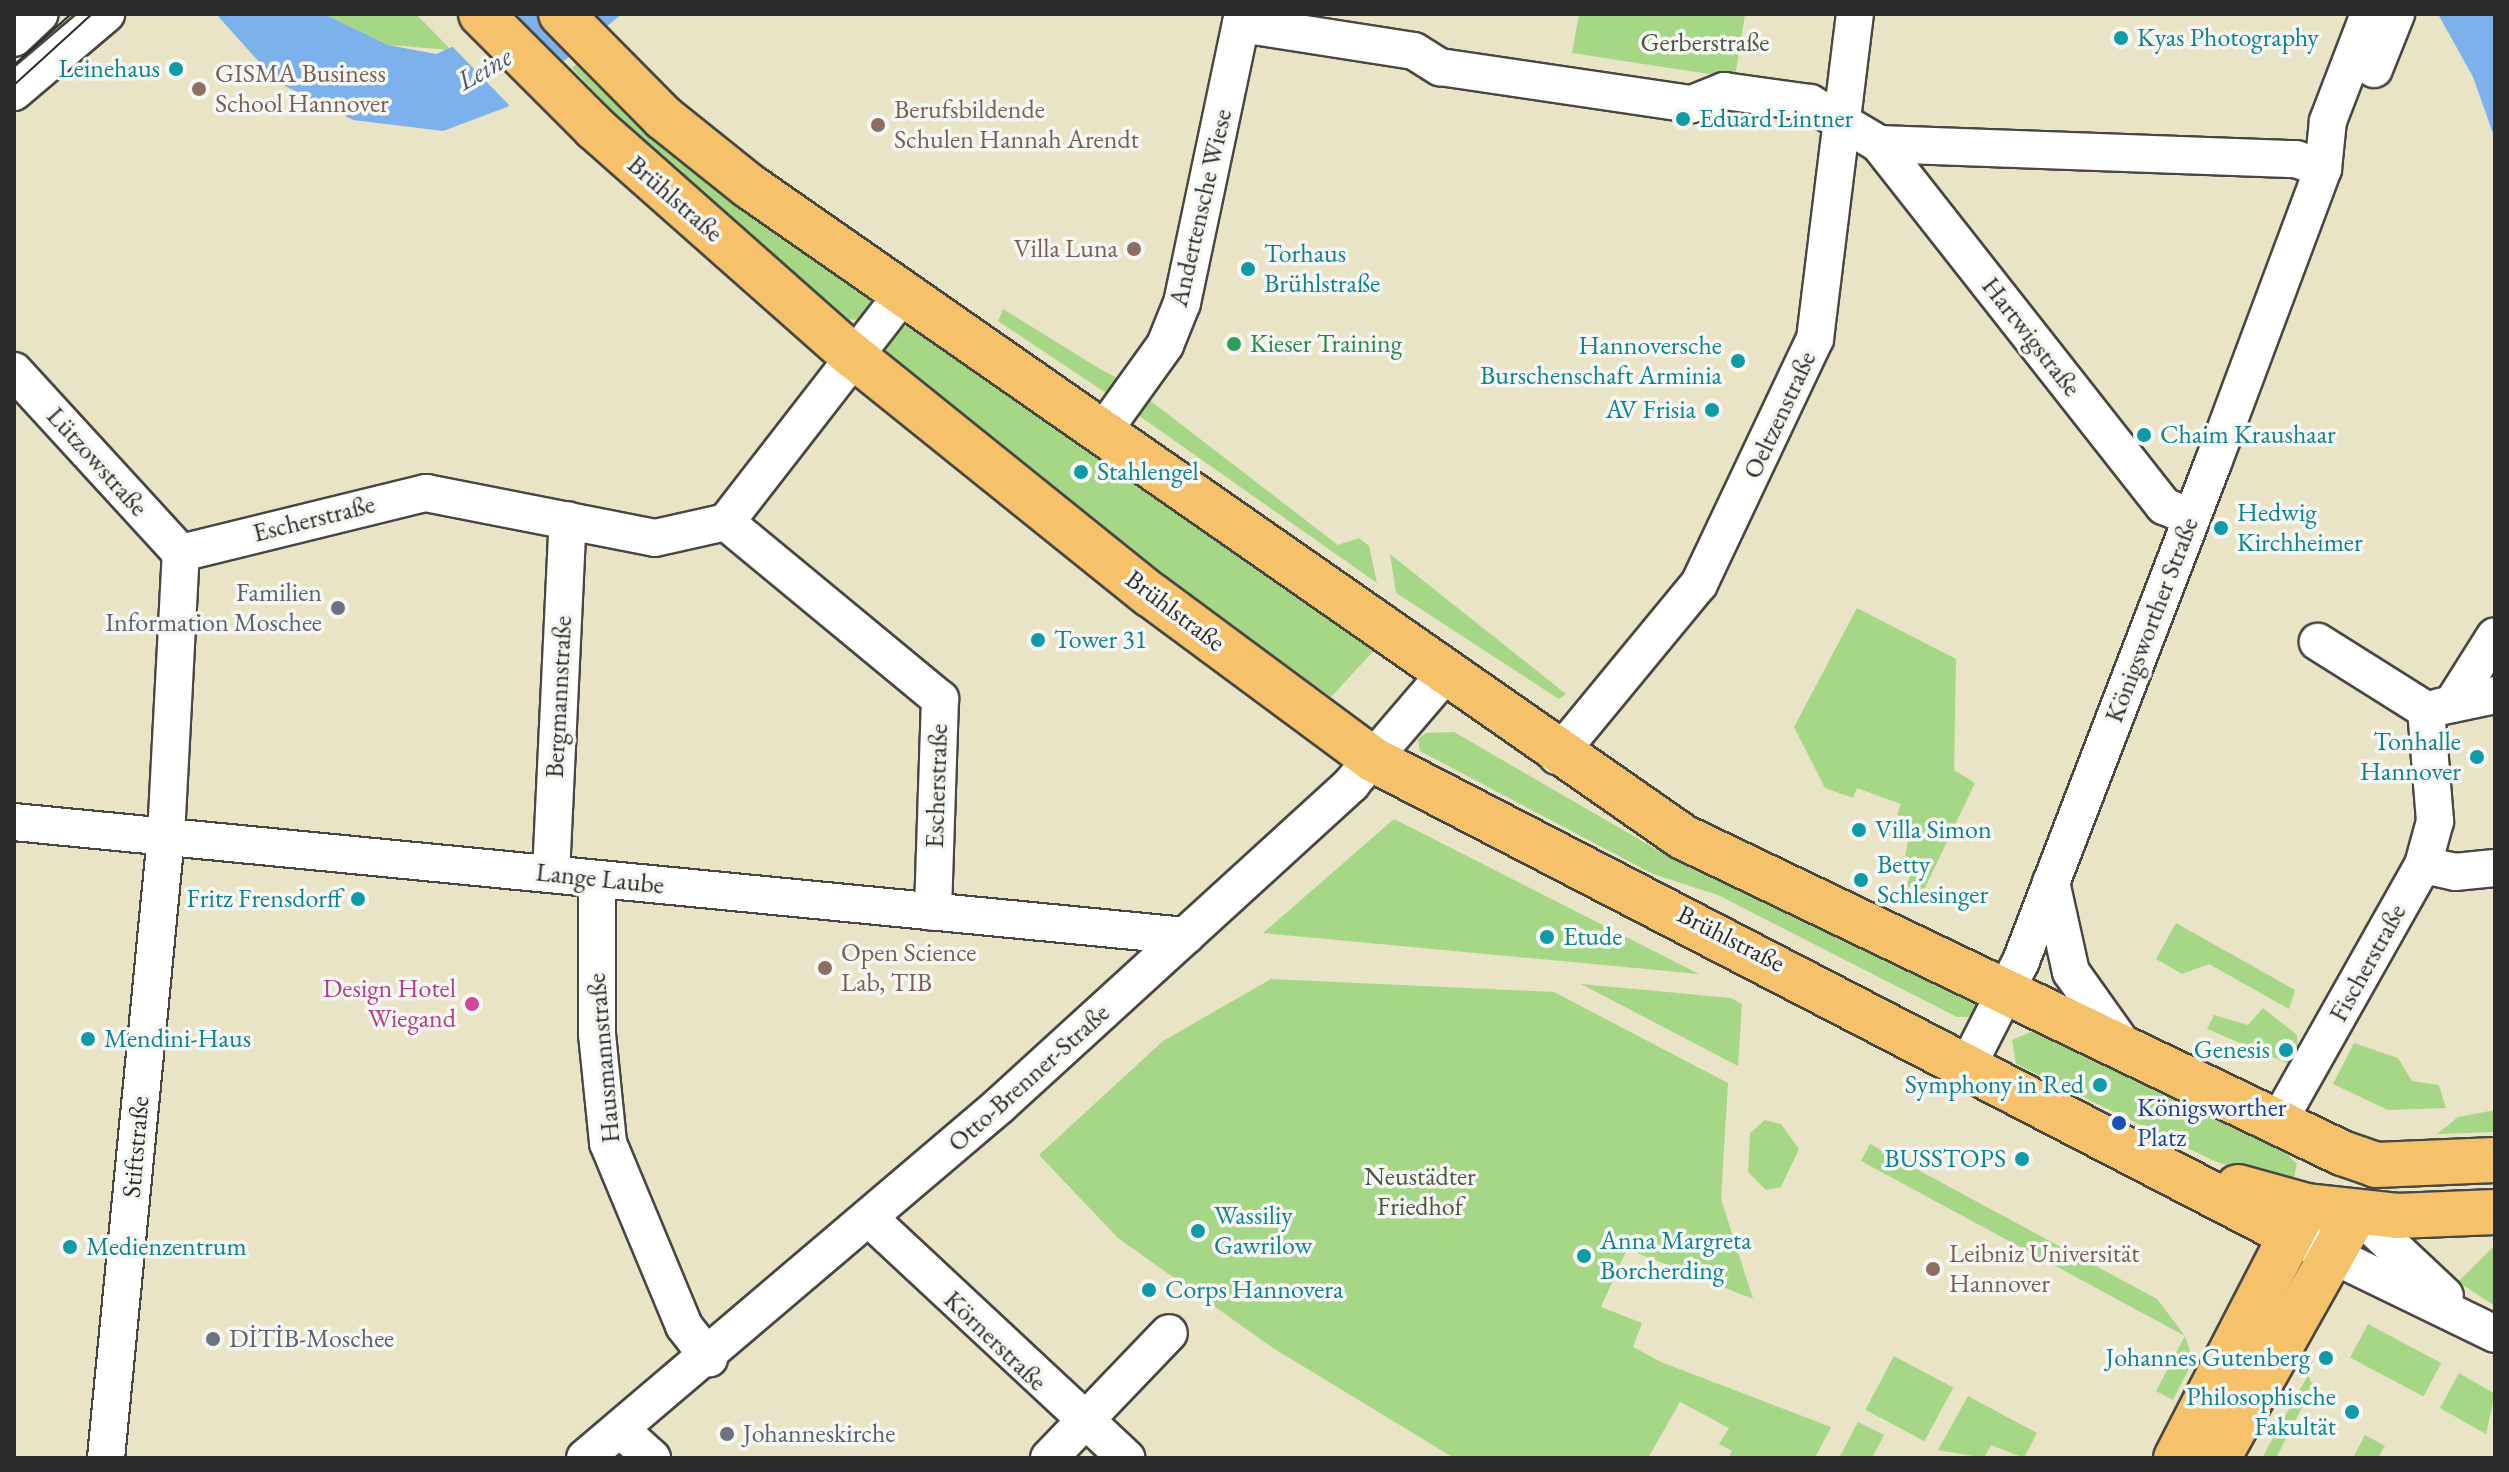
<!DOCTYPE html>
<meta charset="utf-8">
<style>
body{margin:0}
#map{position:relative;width:2509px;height:1472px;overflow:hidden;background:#eae4c6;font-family:"EB Garamond",serif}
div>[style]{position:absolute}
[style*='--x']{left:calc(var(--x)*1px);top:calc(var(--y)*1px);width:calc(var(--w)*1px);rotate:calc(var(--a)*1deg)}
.green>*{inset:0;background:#a5d787;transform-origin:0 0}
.water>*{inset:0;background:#7db1eb}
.pier>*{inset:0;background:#eae4c6}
.roads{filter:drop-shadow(2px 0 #484742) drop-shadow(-2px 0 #484742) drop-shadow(0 2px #484742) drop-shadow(0 -2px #484742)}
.minor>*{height:36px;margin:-18px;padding:0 18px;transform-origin:18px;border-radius:18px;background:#fff}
.major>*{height:44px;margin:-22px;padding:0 22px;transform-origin:22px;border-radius:22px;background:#f5c16b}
.tram>*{height:2px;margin:-1px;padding:0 1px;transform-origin:1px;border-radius:1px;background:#2b2b2b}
.dots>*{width:22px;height:22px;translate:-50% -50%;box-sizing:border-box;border:4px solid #f6f6f2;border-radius:50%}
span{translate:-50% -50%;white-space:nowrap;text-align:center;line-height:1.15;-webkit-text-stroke:7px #f6f6f2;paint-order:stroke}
.culture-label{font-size:26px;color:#0d838f}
.left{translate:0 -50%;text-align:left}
.right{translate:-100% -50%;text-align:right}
.park-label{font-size:26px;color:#4a5642}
.education-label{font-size:26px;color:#785e54}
.street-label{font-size:26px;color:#2b2b2b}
.leisure-label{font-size:26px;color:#27864d}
.worship-label{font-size:26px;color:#5b616d}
.hotel-label{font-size:26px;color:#b23c85}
.transit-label{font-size:26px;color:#164399}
.water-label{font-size:28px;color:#485a6e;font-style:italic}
.frame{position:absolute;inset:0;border:16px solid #2b2b2b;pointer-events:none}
</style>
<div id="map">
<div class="green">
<i style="clip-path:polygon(324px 14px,416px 14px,451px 50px,388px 45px)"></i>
<i style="clip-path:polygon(1579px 14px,1745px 14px,1735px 78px,1572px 53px)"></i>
<i style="clip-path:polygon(582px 59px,865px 288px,875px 303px,863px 320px,843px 319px,648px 148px,572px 68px)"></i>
<i style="clip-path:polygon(1003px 309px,1100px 369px,1121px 380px,1106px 393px,998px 321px)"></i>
<i style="clip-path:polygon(910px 324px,1378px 646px,1331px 697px,1163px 579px,887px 355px,882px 338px)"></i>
<i style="clip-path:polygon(1143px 395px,1338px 545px,1359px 538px,1369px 546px,1377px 583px,1138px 415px)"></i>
<i style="clip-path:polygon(1390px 554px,1566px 694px,1559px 699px,1396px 593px)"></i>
<i style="clip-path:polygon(1857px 608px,1956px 659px,1954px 770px,1975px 783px,1923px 892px,1906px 886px,1914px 866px,1904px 862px,1912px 820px,1897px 815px,1901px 804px,1857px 788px,1853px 798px,1825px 788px,1794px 727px)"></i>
<i style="clip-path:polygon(1454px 732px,1673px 859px,1979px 1004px,1978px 1017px,1957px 1017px,1718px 895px,1653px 874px,1420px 751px,1418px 739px,1426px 733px)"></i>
<i style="clip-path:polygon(1394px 819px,1699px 974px,1263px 933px)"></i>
<i style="clip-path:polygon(2176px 923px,2295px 990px,2289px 1009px,2209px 964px,2182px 974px,2156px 959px)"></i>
<i style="clip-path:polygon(1271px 979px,1554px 992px,1728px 1083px,1721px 1199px,1753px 1299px,1627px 1249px,1601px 1307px,1642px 1323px,1633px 1347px,1661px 1362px,1831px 1427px,1815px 1458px,1728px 1458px,1732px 1451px,1719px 1444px,1729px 1428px,1680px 1402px,1648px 1458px,1454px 1458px,1273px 1348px,1118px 1238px,1039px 1155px,1163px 1041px)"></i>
<i style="clip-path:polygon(1581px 984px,1731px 998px,1742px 1004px,1738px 1066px)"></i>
<i style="clip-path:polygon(2263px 1008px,2297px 1035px,2298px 1049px,2287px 1063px,2207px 1029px,2214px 1015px,2248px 1025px)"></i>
<i style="clip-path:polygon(2035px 1030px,2281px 1148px,2297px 1164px,2293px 1182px,2281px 1185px,2212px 1160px,2016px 1064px,2012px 1040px)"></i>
<i style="clip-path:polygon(2354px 1043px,2398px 1058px,2412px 1081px,2439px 1085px,2446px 1108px,2388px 1110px,2333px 1084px)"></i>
<i style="clip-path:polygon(2495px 1110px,2495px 1132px,2437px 1134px,2458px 1117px)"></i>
<i style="clip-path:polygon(1765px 1120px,1781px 1124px,1799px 1149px,1781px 1187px,1766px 1190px,1748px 1172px,1750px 1133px)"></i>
<i style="clip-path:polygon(1870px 1144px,2157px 1299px,2185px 1336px,2193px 1361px,2173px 1400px,2156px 1391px,2185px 1336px,1861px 1161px)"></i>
<i style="clip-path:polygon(2495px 1245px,2495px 1306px,2458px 1282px)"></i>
<i style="left:2368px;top:1324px;width:83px;height:38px;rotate:28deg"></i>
<i style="left:1894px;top:1356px;width:67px;height:61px;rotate:28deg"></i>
<i style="clip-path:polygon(2459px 1373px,2495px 1394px,2486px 1434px,2440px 1408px)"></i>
<i style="clip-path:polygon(2308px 1375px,2313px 1386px,2276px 1458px,2262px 1458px)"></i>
<i style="clip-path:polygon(1968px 1396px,2037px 1433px,2024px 1458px,1991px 1445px,1984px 1458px,1938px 1450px)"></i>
<i style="clip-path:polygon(1858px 1422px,1884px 1435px,1872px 1458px,1839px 1458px)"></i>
<i style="clip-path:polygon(2365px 1435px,2385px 1446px,2378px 1458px,2353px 1458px)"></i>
</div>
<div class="water">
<i style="clip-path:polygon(216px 14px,324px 14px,388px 45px,436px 54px,525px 14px,622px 14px,507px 107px,443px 131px,353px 120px,277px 82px)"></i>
<i style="clip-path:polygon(2438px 14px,2495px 14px,2495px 139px,2473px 77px)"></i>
</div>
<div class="pier">
<i style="clip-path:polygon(515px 15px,567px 65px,512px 108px,451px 45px)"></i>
</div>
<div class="roads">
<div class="minor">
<i style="--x:1241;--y:24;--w:175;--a:8.9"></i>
<i style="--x:1414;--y:51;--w:31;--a:32"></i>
<i style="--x:1440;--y:67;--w:255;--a:8.4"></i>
<i style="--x:1692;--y:104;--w:35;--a:-22"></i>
<i style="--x:1724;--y:91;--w:87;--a:7.9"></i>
<i style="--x:1810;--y:103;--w:80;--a:30.7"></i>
<i style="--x:1879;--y:144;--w:417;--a:2.1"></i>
<i style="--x:2296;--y:159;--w:29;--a:20"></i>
<i style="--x:14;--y:38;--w:35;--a:-43"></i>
<i style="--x:2374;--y:69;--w:59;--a:-68.2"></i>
<i style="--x:14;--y:92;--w:121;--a:-40.3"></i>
<i style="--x:1879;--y:144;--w:461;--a:51.8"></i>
<i style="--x:2164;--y:506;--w:30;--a:23"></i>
<i style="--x:14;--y:371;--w:247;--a:47.5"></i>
<i style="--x:1104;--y:430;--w:105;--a:-54.3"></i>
<i style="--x:1165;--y:345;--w:45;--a:-68"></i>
<i style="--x:1182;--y:303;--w:295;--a:-78.1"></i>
<i style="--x:726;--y:522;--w:278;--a:39.6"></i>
<i style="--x:940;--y:699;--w:213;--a:91.9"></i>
<i style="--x:181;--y:553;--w:252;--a:-13.8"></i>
<i style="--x:426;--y:493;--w:233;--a:11.1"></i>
<i style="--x:655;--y:538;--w:73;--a:-12.7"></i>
<i style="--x:726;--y:522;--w:289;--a:-52.2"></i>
<i style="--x:2452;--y:704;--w:80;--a:-57.7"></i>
<i style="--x:2439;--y:707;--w:57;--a:-12.1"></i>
<i style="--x:1557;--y:756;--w:223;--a:-50.5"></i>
<i style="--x:1699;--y:584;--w:271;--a:-64.7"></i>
<i style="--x:1815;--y:339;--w:327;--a:-83"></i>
<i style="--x:14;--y:822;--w:1177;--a:5.56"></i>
<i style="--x:2423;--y:865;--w:33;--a:12"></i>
<i style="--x:2455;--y:872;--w:40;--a:-5.7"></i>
<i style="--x:551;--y:874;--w:354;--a:-87.3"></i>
<i style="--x:597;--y:879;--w:155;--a:90"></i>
<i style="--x:597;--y:1034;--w:110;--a:84.2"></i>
<i style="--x:608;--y:1143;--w:198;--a:67.4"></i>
<i style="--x:684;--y:1326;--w:41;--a:52"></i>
<i style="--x:2051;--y:882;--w:92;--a:77.5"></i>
<i style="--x:2071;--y:972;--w:95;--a:54.5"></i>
<i style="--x:1968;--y:1065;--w:117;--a:-63"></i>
<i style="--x:2021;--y:961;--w:534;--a:-68.92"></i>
<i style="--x:2213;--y:463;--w:314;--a:-69.5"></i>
<i style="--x:2323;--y:169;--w:48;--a:-84.1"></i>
<i style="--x:2328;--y:121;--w:115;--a:-69"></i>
<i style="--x:2277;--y:1124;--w:297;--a:-60.6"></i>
<i style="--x:2423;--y:865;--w:46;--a:-74.7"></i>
<i style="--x:2435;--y:821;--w:111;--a:-94.6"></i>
<i style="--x:2426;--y:710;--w:128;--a:-147.8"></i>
<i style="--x:2356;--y:1212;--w:122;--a:43.3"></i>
<i style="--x:869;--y:1218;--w:352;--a:43"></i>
<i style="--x:2287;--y:1233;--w:231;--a:25.9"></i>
<i style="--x:621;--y:1430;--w:42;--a:42.1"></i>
<i style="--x:106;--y:1458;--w:625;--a:-84.49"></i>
<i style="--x:166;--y:836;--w:283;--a:-87"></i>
<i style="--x:585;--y:1458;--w:545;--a:-40.38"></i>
<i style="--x:1000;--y:1105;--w:476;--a:-42.4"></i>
<i style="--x:1351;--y:784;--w:148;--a:-49.4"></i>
<i style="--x:1049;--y:1458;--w:173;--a:-46.2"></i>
</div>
<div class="major">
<i style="--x:481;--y:14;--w:161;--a:45"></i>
<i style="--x:595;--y:128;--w:343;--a:41.5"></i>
<i style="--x:852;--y:355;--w:383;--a:38.8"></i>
<i style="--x:1151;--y:595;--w:277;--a:36.5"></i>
<i style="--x:1374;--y:760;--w:1028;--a:27.39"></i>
<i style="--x:561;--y:14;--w:146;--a:45.3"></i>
<i style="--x:664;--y:118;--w:109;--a:38.7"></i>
<i style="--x:749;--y:186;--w:1138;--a:34.88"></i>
<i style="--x:1683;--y:837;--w:731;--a:25.62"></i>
<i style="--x:2342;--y:1153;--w:36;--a:19"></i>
<i style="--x:2376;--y:1165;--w:119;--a:-2.4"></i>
<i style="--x:2238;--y:1187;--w:72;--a:15.4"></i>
<i style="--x:2307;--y:1206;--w:91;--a:6.3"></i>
<i style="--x:2397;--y:1216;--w:98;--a:-2.3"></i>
<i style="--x:2176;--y:1458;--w:277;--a:-62.7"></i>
<i style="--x:2218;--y:1458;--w:282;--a:-60.7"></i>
</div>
</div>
<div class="tram">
<i style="--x:14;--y:65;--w:76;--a:-41.8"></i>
<i style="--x:14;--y:85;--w:105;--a:-42.3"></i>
</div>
<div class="dots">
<i style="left:2121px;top:38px;background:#0f9aa8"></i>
<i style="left:176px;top:69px;background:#0f9aa8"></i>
<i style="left:199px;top:89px;background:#8d6e63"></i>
<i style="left:1683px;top:119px;background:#0f9aa8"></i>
<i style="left:878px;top:125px;background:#8d6e63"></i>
<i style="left:1134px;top:249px;background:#8d6e63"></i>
<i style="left:1248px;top:269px;background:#0f9aa8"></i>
<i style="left:1234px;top:344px;background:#2e9e5b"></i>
<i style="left:1738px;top:361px;background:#0f9aa8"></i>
<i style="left:1712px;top:410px;background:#0f9aa8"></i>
<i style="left:2144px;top:435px;background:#0f9aa8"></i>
<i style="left:1081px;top:472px;background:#0f9aa8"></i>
<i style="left:2221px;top:528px;background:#0f9aa8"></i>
<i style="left:338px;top:608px;background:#6b7280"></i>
<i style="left:1038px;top:640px;background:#0f9aa8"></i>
<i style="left:2477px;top:757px;background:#0f9aa8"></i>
<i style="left:1859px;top:830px;background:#0f9aa8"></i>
<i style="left:1861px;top:880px;background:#0f9aa8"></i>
<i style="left:358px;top:899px;background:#0f9aa8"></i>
<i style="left:1547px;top:937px;background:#0f9aa8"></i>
<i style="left:825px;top:968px;background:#8d6e63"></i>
<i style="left:472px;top:1004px;background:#d1479c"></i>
<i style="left:88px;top:1039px;background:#0f9aa8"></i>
<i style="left:2286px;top:1050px;background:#0f9aa8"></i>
<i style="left:2100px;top:1085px;background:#0f9aa8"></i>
<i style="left:2119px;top:1123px;background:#1a4fb4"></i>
<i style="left:2022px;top:1159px;background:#0f9aa8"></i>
<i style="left:1198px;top:1231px;background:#0f9aa8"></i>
<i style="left:70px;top:1247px;background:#0f9aa8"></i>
<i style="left:1584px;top:1256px;background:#0f9aa8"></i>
<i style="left:1933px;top:1269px;background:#8d6e63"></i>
<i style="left:1149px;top:1290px;background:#0f9aa8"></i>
<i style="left:213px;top:1339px;background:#6b7280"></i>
<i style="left:2326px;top:1358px;background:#0f9aa8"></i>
<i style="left:2352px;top:1412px;background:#0f9aa8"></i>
<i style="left:727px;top:1434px;background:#6b7280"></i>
</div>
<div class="culture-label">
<span class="left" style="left:2137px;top:38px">Kyas Photography</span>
<span class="right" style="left:160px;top:69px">Leinehaus</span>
<span class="left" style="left:1699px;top:119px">Eduard Lintner</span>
<span class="left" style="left:1264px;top:269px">Torhaus<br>Brühlstraße</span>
<span class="right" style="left:1722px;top:361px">Hannoversche<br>Burschenschaft Arminia</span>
<span class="right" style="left:1696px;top:410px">AV Frisia</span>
<span class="left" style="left:2160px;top:435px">Chaim Kraushaar</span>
<span class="left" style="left:1097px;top:472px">Stahlengel</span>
<span class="left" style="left:2237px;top:528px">Hedwig<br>Kirchheimer</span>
<span class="left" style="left:1054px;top:640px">Tower 31</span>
<span class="right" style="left:2461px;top:757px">Tonhalle<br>Hannover</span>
<span class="left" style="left:1875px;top:830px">Villa Simon</span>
<span class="left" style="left:1877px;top:880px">Betty<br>Schlesinger</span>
<span class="right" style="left:342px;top:899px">Fritz Frensdorff</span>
<span class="left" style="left:1563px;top:937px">Etude</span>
<span class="left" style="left:104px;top:1039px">Mendini-Haus</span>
<span class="right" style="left:2270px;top:1050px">Genesis</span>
<span class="right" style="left:2084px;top:1085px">Symphony in Red</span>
<span class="right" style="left:2006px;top:1159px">BUSSTOPS</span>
<span class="left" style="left:1214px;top:1231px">Wassiliy<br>Gawrilow</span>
<span class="left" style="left:1600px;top:1256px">Anna Margreta<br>Borcherding</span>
<span class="left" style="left:86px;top:1247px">Medienzentrum</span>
<span class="left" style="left:1165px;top:1290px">Corps Hannovera</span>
<span class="right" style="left:2310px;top:1358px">Johannes Gutenberg</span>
<span class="right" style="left:2336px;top:1412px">Philosophische<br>Fakultät</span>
</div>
<div class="park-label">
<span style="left:1705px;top:43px">Gerberstraße</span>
<span style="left:1420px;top:1192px">Neustädter<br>Friedhof</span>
</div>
<div class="education-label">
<span class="left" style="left:215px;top:89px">GISMA Business<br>School Hannover</span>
<span class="left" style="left:894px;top:125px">Berufsbildende<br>Schulen Hannah Arendt</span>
<span class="right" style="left:1118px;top:249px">Villa Luna</span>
<span class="left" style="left:841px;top:968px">Open Science<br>Lab, TIB</span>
<span class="left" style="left:1949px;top:1269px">Leibniz Universität<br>Hannover</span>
</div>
<div class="street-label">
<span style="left:675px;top:199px;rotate:41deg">Brühlstraße</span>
<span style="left:1201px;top:208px;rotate:-77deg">Andertensche Wiese</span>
<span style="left:2031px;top:337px;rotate:52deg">Hartwigstraße</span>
<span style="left:1780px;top:415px;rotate:-65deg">Oeltzenstraße</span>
<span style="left:97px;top:462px;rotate:48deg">Lützowstraße</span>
<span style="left:314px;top:519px;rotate:-14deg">Escherstraße</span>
<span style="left:1175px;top:611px;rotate:37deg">Brühlstraße</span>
<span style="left:2152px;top:620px;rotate:-69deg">Königsworther Straße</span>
<span style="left:559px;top:697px;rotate:-87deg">Bergmannstraße</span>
<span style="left:937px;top:786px;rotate:-88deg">Escherstraße</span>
<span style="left:600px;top:879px;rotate:6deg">Lange Laube</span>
<span style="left:1731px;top:939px;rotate:27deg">Brühlstraße</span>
<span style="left:2368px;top:963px;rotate:-61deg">Fischerstraße</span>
<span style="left:604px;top:1058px;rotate:-95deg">Hausmannstraße</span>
<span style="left:1029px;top:1078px;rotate:-42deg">Otto-Brenner-Straße</span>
<span style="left:136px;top:1147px;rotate:-85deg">Stiftstraße</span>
<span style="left:995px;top:1341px;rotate:44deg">Körnerstraße</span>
</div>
<div class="leisure-label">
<span class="left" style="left:1250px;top:344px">Kieser Training</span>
</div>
<div class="worship-label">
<span class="right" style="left:322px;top:608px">Familien<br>Information Moschee</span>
<span class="left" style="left:229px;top:1339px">DİTİB-Moschee</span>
<span class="left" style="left:743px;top:1434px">Johanneskirche</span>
</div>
<div class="hotel-label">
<span class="right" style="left:456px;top:1004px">Design Hotel<br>Wiegand</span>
</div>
<div class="transit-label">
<span class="left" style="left:2137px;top:1123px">Königsworther<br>Platz</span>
</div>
<div class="water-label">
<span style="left:484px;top:68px;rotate:-30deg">Leine</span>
</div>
<div class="frame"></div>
</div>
